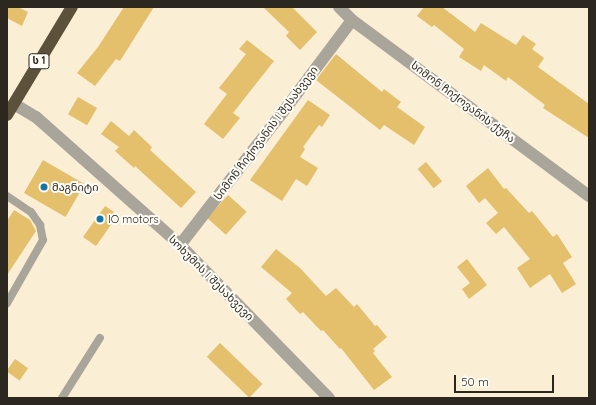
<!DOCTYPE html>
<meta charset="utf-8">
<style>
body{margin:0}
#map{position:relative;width:596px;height:405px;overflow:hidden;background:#faeed5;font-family:Quicksand,"Noto Sans Georgian",sans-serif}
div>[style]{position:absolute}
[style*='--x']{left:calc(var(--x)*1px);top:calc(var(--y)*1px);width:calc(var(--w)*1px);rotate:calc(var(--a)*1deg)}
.building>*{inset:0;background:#e4bf6c;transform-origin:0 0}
.lane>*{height:8px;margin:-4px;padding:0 4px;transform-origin:4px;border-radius:4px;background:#aaa59a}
.street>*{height:12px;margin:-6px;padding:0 6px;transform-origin:6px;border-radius:6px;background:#aaa59a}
.highway>*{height:12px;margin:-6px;padding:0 6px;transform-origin:6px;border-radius:6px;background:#5c523c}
.dots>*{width:11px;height:11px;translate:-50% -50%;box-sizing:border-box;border:2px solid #fefcf7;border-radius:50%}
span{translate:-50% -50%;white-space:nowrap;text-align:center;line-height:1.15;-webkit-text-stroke:4px #fefcf7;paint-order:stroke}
.shield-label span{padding:1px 3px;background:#fefcf7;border:1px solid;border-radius:3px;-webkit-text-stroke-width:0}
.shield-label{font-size:10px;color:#2d281f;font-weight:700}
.street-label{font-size:11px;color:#2d281f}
.poi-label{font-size:11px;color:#2d281f}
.left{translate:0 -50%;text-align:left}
.frame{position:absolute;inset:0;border:8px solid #2d281f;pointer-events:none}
.scale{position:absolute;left:454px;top:375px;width:100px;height:18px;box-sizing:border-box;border:2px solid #2d281f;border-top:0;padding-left:5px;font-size:12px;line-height:14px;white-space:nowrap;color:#2d281f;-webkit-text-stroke:3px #fefcf7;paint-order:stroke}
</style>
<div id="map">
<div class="building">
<i style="clip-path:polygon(7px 7px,18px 7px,28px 12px,22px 26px,7px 18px)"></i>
<i style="clip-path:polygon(124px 7px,154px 7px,120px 61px,116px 59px,95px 86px,77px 73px,98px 47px)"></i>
<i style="clip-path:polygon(263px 7px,292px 7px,317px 32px,300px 50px,286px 36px,289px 32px)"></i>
<i style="clip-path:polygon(424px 7px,442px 7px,475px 32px,481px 23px,516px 45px,523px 35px,536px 44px,532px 49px,544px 58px,538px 67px,589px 104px,589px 138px,543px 108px,545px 105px,508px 77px,506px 81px,484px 65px,481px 71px,459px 57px,464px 49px,434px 25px,432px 27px,417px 16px)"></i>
<i style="clip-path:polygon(247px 40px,274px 61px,233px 113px,240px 118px,223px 139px,204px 124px,227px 94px,219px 88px,246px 54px,239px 49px)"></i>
<i style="clip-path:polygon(336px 54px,382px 92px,384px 89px,401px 102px,397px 107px,425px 127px,414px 145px,384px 125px,380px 130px,316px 80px)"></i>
<i style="left:78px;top:97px;width:22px;height:20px;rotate:30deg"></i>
<i style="clip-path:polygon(308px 100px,330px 115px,322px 127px,319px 125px,303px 147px,305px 149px,300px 157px,318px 168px,307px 186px,296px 179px,282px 201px,250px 180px)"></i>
<i style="clip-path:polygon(111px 121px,129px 136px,134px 130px,152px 147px,150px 150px,196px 192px,181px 208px,135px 166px,134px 168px,115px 151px,119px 147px,101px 134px)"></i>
<i style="left:43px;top:160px;width:48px;height:38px;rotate:30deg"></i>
<i style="left:426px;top:162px;width:25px;height:11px;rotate:50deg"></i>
<i style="clip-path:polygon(488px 168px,504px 189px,506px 188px,529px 213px,532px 211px,553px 237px,557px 234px,572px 257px,563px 263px,576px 284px,562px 293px,550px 274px,530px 288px,517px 268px,530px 259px,504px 227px,496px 234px,486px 223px,498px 213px,485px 198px,479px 203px,466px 186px)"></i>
<i style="left:228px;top:195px;width:25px;height:31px;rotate:42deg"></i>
<i style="clip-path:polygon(105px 206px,114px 212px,109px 220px,113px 222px,96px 246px,83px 237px)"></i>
<i style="clip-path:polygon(14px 210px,30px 220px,36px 231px,7px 275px,7px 221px)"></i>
<i style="clip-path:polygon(276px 249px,300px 268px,326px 296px,336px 288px,354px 307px,357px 304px,375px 326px,377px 325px,387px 337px,373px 349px,375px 351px,373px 353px,392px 377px,374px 390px,341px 348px,340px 349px,323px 330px,321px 331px,303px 312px,300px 314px,286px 299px,292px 293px,261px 267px)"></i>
<i style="clip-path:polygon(467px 259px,487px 285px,469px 299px,462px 289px,470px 283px,457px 267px)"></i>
<i style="left:220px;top:343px;width:59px;height:19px;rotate:44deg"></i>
<i style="left:15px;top:359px;width:16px;height:15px;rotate:35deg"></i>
</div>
<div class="lane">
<i style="--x:7;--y:196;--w:29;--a:34"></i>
<i style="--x:31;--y:212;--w:16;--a:55"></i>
<i style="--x:40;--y:225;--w:15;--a:79"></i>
<i style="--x:43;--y:240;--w:73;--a:119.7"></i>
<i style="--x:62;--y:398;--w:71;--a:-57.7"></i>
</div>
<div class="street">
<i style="--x:339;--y:7;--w:18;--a:45"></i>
<i style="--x:352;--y:20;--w:295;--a:36.6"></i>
<i style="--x:14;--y:104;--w:26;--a:31"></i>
<i style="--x:36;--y:117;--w:193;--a:41.6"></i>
<i style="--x:180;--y:245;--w:214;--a:45.8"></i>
<i style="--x:180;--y:245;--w:173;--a:-52.3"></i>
<i style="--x:286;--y:108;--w:110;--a:-53.1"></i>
</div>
<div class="highway">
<i style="--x:7;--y:115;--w:126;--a:-59"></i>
</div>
<div class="dots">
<i style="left:44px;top:187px;background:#1675a2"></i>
<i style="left:100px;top:219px;background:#1675a2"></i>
</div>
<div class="shield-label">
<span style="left:39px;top:61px">ს 1</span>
</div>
<div class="street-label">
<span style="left:463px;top:102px;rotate:37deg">სიმონ ჩიქოვანის ქუჩა</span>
<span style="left:266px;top:133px;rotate:-53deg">სიმონ ჩიქოვანის I შესახვევი</span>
<span style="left:211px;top:278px;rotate:45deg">სოხუმის I შესახვევი</span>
</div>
<div class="poi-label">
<span class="left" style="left:52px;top:187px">მაგნიტი</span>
<span class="left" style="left:108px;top:219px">IO motors</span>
</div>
<div class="frame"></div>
<div class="scale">50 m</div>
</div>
